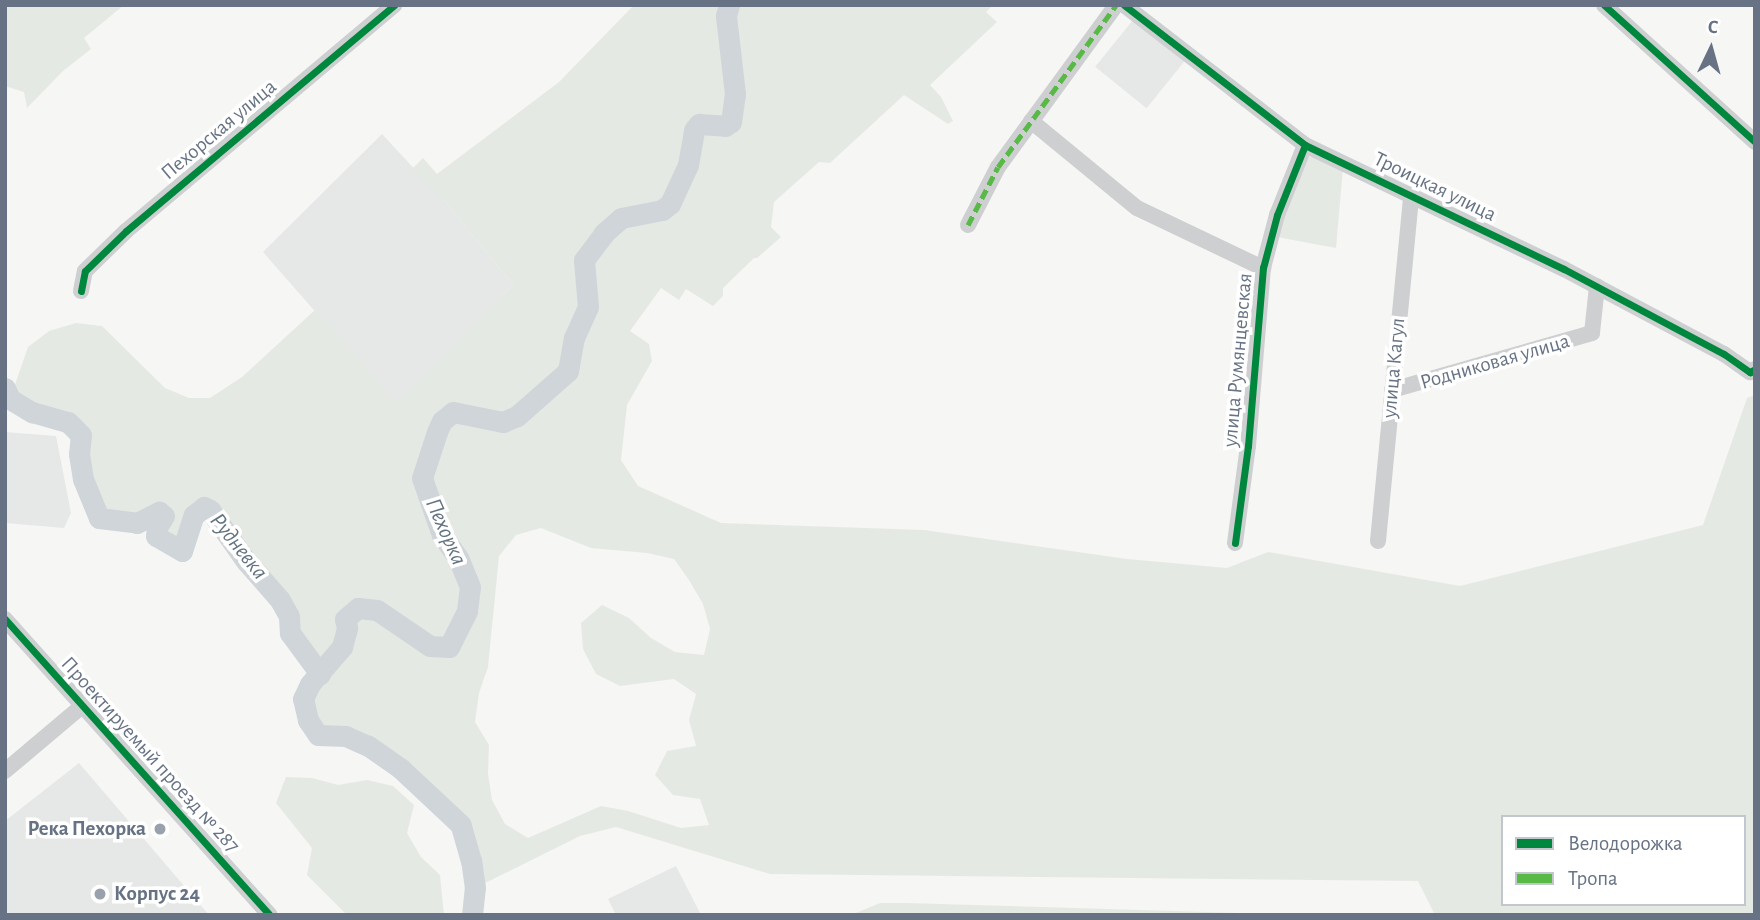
<!DOCTYPE html>
<meta charset="utf-8">
<style>
body{margin:0}
#map{position:relative;width:1760px;height:920px;overflow:hidden;background:#f6f6f5;font-family:"Alegreya Sans",sans-serif}
div>[style]{position:absolute}
[style*='--x']{left:calc(var(--x)*1px);top:calc(var(--y)*1px);width:calc(var(--w)*1px);rotate:calc(var(--a)*1deg)}
.built>*{inset:0;background:#e6e7e7;transform-origin:0 0}
.green>*{inset:0;background:#e5e9e3}
.river>*{height:21px;margin:-10.5px;padding:0 10.5px;transform-origin:10.5px;border-radius:10.5px;background:#d0d5d9}
.minor>*{height:16px;margin:-8px;padding:0 8px;transform-origin:8px;border-radius:8px;background:#cecfd0}
.quiet>*{height:5px;margin-top:-2.5px;transform-origin:0;background:repeating-linear-gradient(90deg,#58b947 0 10px,transparent 0 15px)}
.cycleway>*{height:7px;margin:-3.5px;padding:0 3.5px;transform-origin:3.5px;border-radius:3.5px;background:#00873e}
.dots>*{width:19px;height:19px;translate:-50% -50%;box-sizing:border-box;border:4px solid #fff;border-radius:50%}
span{translate:-50% -50%;white-space:nowrap;text-align:center;line-height:1.15;-webkit-text-stroke:7px #fff;paint-order:stroke}
.street-label{font-size:21px;color:#677384}
.poi-label{font-size:21px;color:#677384;font-weight:700}
.right{translate:-100% -50%;text-align:right}
.left{translate:0 -50%;text-align:left}
.water-label{font-size:23px;color:#637480;font-style:italic}
.frame{position:absolute;inset:0;border:7px solid #677384;pointer-events:none}
.legend{position:absolute;left:1501px;top:815px;width:245px;height:91px;box-sizing:border-box;background:#fff;border:2px solid #c2c7ce;margin:0;padding:9px 12px;list-style:none;font-size:21px;color:#677384}
.legend li{display:flex;align-items:center;gap:14px;height:35px}
.legend b{width:35px;border:2px solid #c2c7ce}
.north{position:absolute;left:1676px;top:14px;width:70px;height:70px;-webkit-text-stroke:5px #fff;paint-order:stroke;rotate:5deg;font-size:19px;font-weight:700;line-height:28px;text-align:center;color:#677384}
.north::after{content:'';display:block;margin:auto;width:24px;height:32px;background:#677384;clip-path:polygon(50% 0,100% 100%,50% 72%,0 100%)}
</style>
<div id="map">
<div class="built">
<i style="left:1133px;top:20px;width:66px;height:60px;rotate:39deg"></i>
<i style="clip-path:polygon(382px 134px,446px 203px,513px 285px,397px 405px,263px 252px)"></i>
<i style="clip-path:polygon(5px 432px,56px 436px,71px 513px,64px 528px,5px 523px)"></i>
<i style="clip-path:polygon(79px 763px,209px 915px,5px 915px,5px 821px)"></i>
<i style="clip-path:polygon(676px 866px,701px 915px,616px 915px,608px 899px)"></i>
</div>
<div class="green">
<i style="clip-path:polygon(5px 5px,124px 5px,84px 38px,91px 49px,63px 71px,27px 108px,24px 92px,5px 86px)"></i>
<i style="clip-path:polygon(evenodd,634px 5px,993px 5px,986px 12px,997px 22px,930px 85px,941px 97px,953px 121px,948px 124px,904px 95px,830px 163px,819px 162px,774px 202px,771px 227px,781px 237px,757px 258px,754px 258px,723px 288px,723px 296px,713px 306px,686px 289px,679px 300px,661px 288px,630px 331px,649px 344px,652px 361px,627px 405px,621px 460px,638px 486px,721px 523px,924px 530px,1127px 559px,1227px 568px,1268px 552px,1460px 586px,1703px 525px,1747px 398px,1755px 395px,1755px 915px,1435px 915px,1418px 881px,770px 874px,616px 827px,580px 836px,475px 888px,471px 861px,461px 825px,400px 768px,368px 746px,346px 736px,318px 735px,308px 720px,303px 699px,310px 684px,320px 674px,290px 633px,289px 616px,280px 600px,246px 561px,210px 510px,204px 507px,194px 516px,182px 551px,156px 536px,157px 527px,164px 516px,159px 512px,137px 523px,99px 518px,83px 479px,79px 454px,81px 434px,68px 422px,32px 412px,10px 399px,28px 347px,49px 331px,76px 323px,102px 326px,165px 388px,189px 398px,210px 398px,242px 377px,316px 309px,397px 404px,513px 285px,446px 203px,412px 169px,423px 158px,437px 174px,514px 116px,559px 82px,634px 5px,541px 528px,591px 548px,647px 553px,674px 559px,689px 580px,703px 604px,710px 629px,704px 655px,675px 652px,651px 638px,629px 618px,602px 605px,581px 623px,583px 649px,596px 674px,620px 686px,674px 679px,696px 694px,689px 720px,696px 746px,667px 751px,655px 775px,673px 795px,700px 799px,709px 825px,681px 828px,628px 811px,601px 806px,528px 838px,505px 824px,492px 800px,488px 773px,489px 745px,475px 722px,479px 693px,488px 667px,499px 556px,516px 535px,541px 528px,634px 5px,1503px 817px,1744px 817px,1744px 904px,1503px 904px,1503px 817px)"></i>
<i style="clip-path:polygon(1309px 157px,1319px 157px,1343px 168px,1336px 248px,1277px 237px,1302px 162px)"></i>
<i style="clip-path:polygon(286px 777px,312px 778px,338px 785px,367px 780px,393px 786px,414px 805px,407px 833px,421px 857px,440px 875px,444px 915px,347px 915px,307px 875px,312px 848px,276px 803px)"></i>
<i style="clip-path:polygon(880px 903px,906px 903px,1308px 915px,851px 915px)"></i>
</div>
<div class="river">
<i style="--x:5;--y:388;--w:12;--a:66"></i>
<i style="--x:10;--y:399;--w:26;--a:31"></i>
<i style="--x:32;--y:412;--w:37;--a:16"></i>
<i style="--x:68;--y:422;--w:18;--a:45"></i>
<i style="--x:81;--y:435;--w:19;--a:96"></i>
<i style="--x:79;--y:454;--w:25;--a:81"></i>
<i style="--x:83;--y:479;--w:42;--a:67.7"></i>
<i style="--x:99;--y:518;--w:38;--a:7"></i>
<i style="--x:137;--y:523;--w:25;--a:-27"></i>
<i style="--x:159;--y:512;--w:6;--a:39"></i>
<i style="--x:164;--y:516;--w:13;--a:122"></i>
<i style="--x:157;--y:527;--w:9;--a:96"></i>
<i style="--x:156;--y:536;--w:30;--a:30"></i>
<i style="--x:182;--y:551;--w:38;--a:-72"></i>
<i style="--x:194;--y:515;--w:13;--a:-39"></i>
<i style="--x:204;--y:507;--w:7;--a:27"></i>
<i style="--x:210;--y:510;--w:62;--a:54.8"></i>
<i style="--x:246;--y:561;--w:52;--a:48.9"></i>
<i style="--x:280;--y:600;--w:18;--a:61"></i>
<i style="--x:289;--y:616;--w:17;--a:87"></i>
<i style="--x:290;--y:633;--w:51;--a:53.8"></i>
<i style="--x:472;--y:915;--w:27;--a:-84"></i>
<i style="--x:475;--y:888;--w:27;--a:-98"></i>
<i style="--x:471;--y:861;--w:37;--a:-106"></i>
<i style="--x:461;--y:825;--w:83;--a:-136.9"></i>
<i style="--x:400;--y:768;--w:39;--a:-145"></i>
<i style="--x:368;--y:746;--w:24;--a:-156"></i>
<i style="--x:346;--y:736;--w:28;--a:-178"></i>
<i style="--x:318;--y:735;--w:18;--a:-124"></i>
<i style="--x:308;--y:720;--w:22;--a:-103"></i>
<i style="--x:303;--y:699;--w:17;--a:-65"></i>
<i style="--x:310;--y:684;--w:49;--a:-49.1"></i>
<i style="--x:342;--y:647;--w:20;--a:-75"></i>
<i style="--x:347;--y:628;--w:9;--a:-103"></i>
<i style="--x:345;--y:619;--w:17;--a:-40"></i>
<i style="--x:358;--y:608;--w:19;--a:6"></i>
<i style="--x:377;--y:610;--w:64;--a:34.2"></i>
<i style="--x:430;--y:646;--w:19;--a:3"></i>
<i style="--x:449;--y:647;--w:40;--a:-63.4"></i>
<i style="--x:467;--y:611;--w:24;--a:-83"></i>
<i style="--x:470;--y:587;--w:31;--a:-112"></i>
<i style="--x:458;--y:558;--w:28;--a:-125"></i>
<i style="--x:442;--y:535;--w:60;--a:-109.3"></i>
<i style="--x:422;--y:478;--w:48;--a:-71.9"></i>
<i style="--x:437;--y:432;--w:12;--a:-66"></i>
<i style="--x:442;--y:421;--w:14;--a:-39"></i>
<i style="--x:453;--y:412;--w:51;--a:11.3"></i>
<i style="--x:503;--y:422;--w:15;--a:-23"></i>
<i style="--x:517;--y:416;--w:68;--a:-41.4"></i>
<i style="--x:568;--y:371;--w:34;--a:-80"></i>
<i style="--x:574;--y:338;--w:34;--a:-66"></i>
<i style="--x:588;--y:307;--w:47;--a:-94.9"></i>
<i style="--x:584;--y:260;--w:34;--a:-53"></i>
<i style="--x:604;--y:233;--w:23;--a:-41"></i>
<i style="--x:621;--y:218;--w:42;--a:-11"></i>
<i style="--x:662;--y:210;--w:10;--a:-37"></i>
<i style="--x:670;--y:204;--w:43;--a:-65.2"></i>
<i style="--x:688;--y:165;--w:36;--a:-80"></i>
<i style="--x:694;--y:130;--w:8;--a:-50"></i>
<i style="--x:699;--y:124;--w:26;--a:4"></i>
<i style="--x:725;--y:126;--w:7;--a:-34"></i>
<i style="--x:731;--y:122;--w:28;--a:-82"></i>
<i style="--x:735;--y:94;--w:79;--a:-96.6"></i>
<i style="--x:726;--y:16;--w:11;--a:-75"></i>
</div>
<div class="minor">
<i style="--x:1124;--y:5;--w:229;--a:37.7"></i>
<i style="--x:1305;--y:145;--w:287;--a:25.6"></i>
<i style="--x:1564;--y:269;--w:181;--a:28"></i>
<i style="--x:1724;--y:354;--w:32;--a:35"></i>
<i style="--x:1750;--y:372;--w:6;--a:-31"></i>
<i style="--x:1604;--y:5;--w:204;--a:42.2"></i>
<i style="--x:1031;--y:121;--w:137;--a:39.4"></i>
<i style="--x:1137;--y:208;--w:140;--a:25.5"></i>
<i style="--x:968;--y:225;--w:65;--a:-62.7"></i>
<i style="--x:998;--y:167;--w:200;--a:-53.9"></i>
<i style="--x:81;--y:291;--w:20;--a:-79"></i>
<i style="--x:85;--y:271;--w:57;--a:-44.3"></i>
<i style="--x:126;--y:231;--w:351;--a:-40.1"></i>
<i style="--x:1392;--y:390;--w:208;--a:-15.9"></i>
<i style="--x:1592;--y:333;--w:47;--a:-83.9"></i>
<i style="--x:1378;--y:541;--w:347;--a:-84.5"></i>
<i style="--x:1235;--y:543;--w:98;--a:-82.4"></i>
<i style="--x:1248;--y:446;--w:179;--a:-85.2"></i>
<i style="--x:1263;--y:268;--w:55;--a:-75.2"></i>
<i style="--x:1277;--y:215;--w:75;--a:-68.2"></i>
<i style="--x:5;--y:619;--w:397;--a:48.2"></i>
<i style="--x:5;--y:771;--w:99;--a:-40.1"></i>
</div>
<div class="quiet">
<i style="--x:968;--y:225;--w:65;--a:-62.7"></i>
<i style="--x:998;--y:167;--w:200;--a:-53.9"></i>
</div>
<div class="cycleway">
<i style="--x:1124;--y:5;--w:229;--a:37.7"></i>
<i style="--x:1305;--y:145;--w:287;--a:25.6"></i>
<i style="--x:1564;--y:269;--w:181;--a:28"></i>
<i style="--x:1724;--y:354;--w:32;--a:35"></i>
<i style="--x:1750;--y:372;--w:6;--a:-31"></i>
<i style="--x:1604;--y:5;--w:204;--a:42.2"></i>
<i style="--x:81;--y:291;--w:20;--a:-79"></i>
<i style="--x:85;--y:271;--w:57;--a:-44.3"></i>
<i style="--x:126;--y:231;--w:351;--a:-40.1"></i>
<i style="--x:1235;--y:543;--w:98;--a:-82.4"></i>
<i style="--x:1248;--y:446;--w:179;--a:-85.2"></i>
<i style="--x:1263;--y:268;--w:55;--a:-75.2"></i>
<i style="--x:1277;--y:215;--w:75;--a:-68.2"></i>
<i style="--x:5;--y:619;--w:397;--a:48.2"></i>
</div>
<div class="dots">
<i style="left:160px;top:829px;background:#99a1ac"></i>
<i style="left:100px;top:894px;background:#99a1ac"></i>
</div>
<div class="street-label">
<span style="left:219px;top:130px;rotate:-40deg">Пехорская улица</span>
<span style="left:1435px;top:187px;rotate:26deg">Троицкая улица</span>
<span style="left:1238px;top:360px;rotate:-85deg">улица Румянцевская</span>
<span style="left:1495px;top:362px;rotate:-16deg">Родниковая улица</span>
<span style="left:1394px;top:368px;rotate:-85deg">улица Кагул</span>
<span style="left:150px;top:755px;rotate:48deg">Проектируемый проезд № 287</span>
</div>
<div class="poi-label">
<span class="right" style="left:146px;top:829px">Река Пехорка</span>
<span class="left" style="left:114px;top:894px">Корпус 24</span>
</div>
<div class="water-label">
<span style="left:445px;top:532px;rotate:66deg">Пехорка</span>
<span style="left:238px;top:547px;rotate:51deg">Рудневка</span>
</div>
<div class="frame"></div>
<ul class="legend">
<li><b style="height:9px;background:#00873e"></b>Велодорожка</li>
<li><b style="height:9px;background:#58b947"></b>Тропа</li>
</ul>
<div class="north">С</div>
</div>
